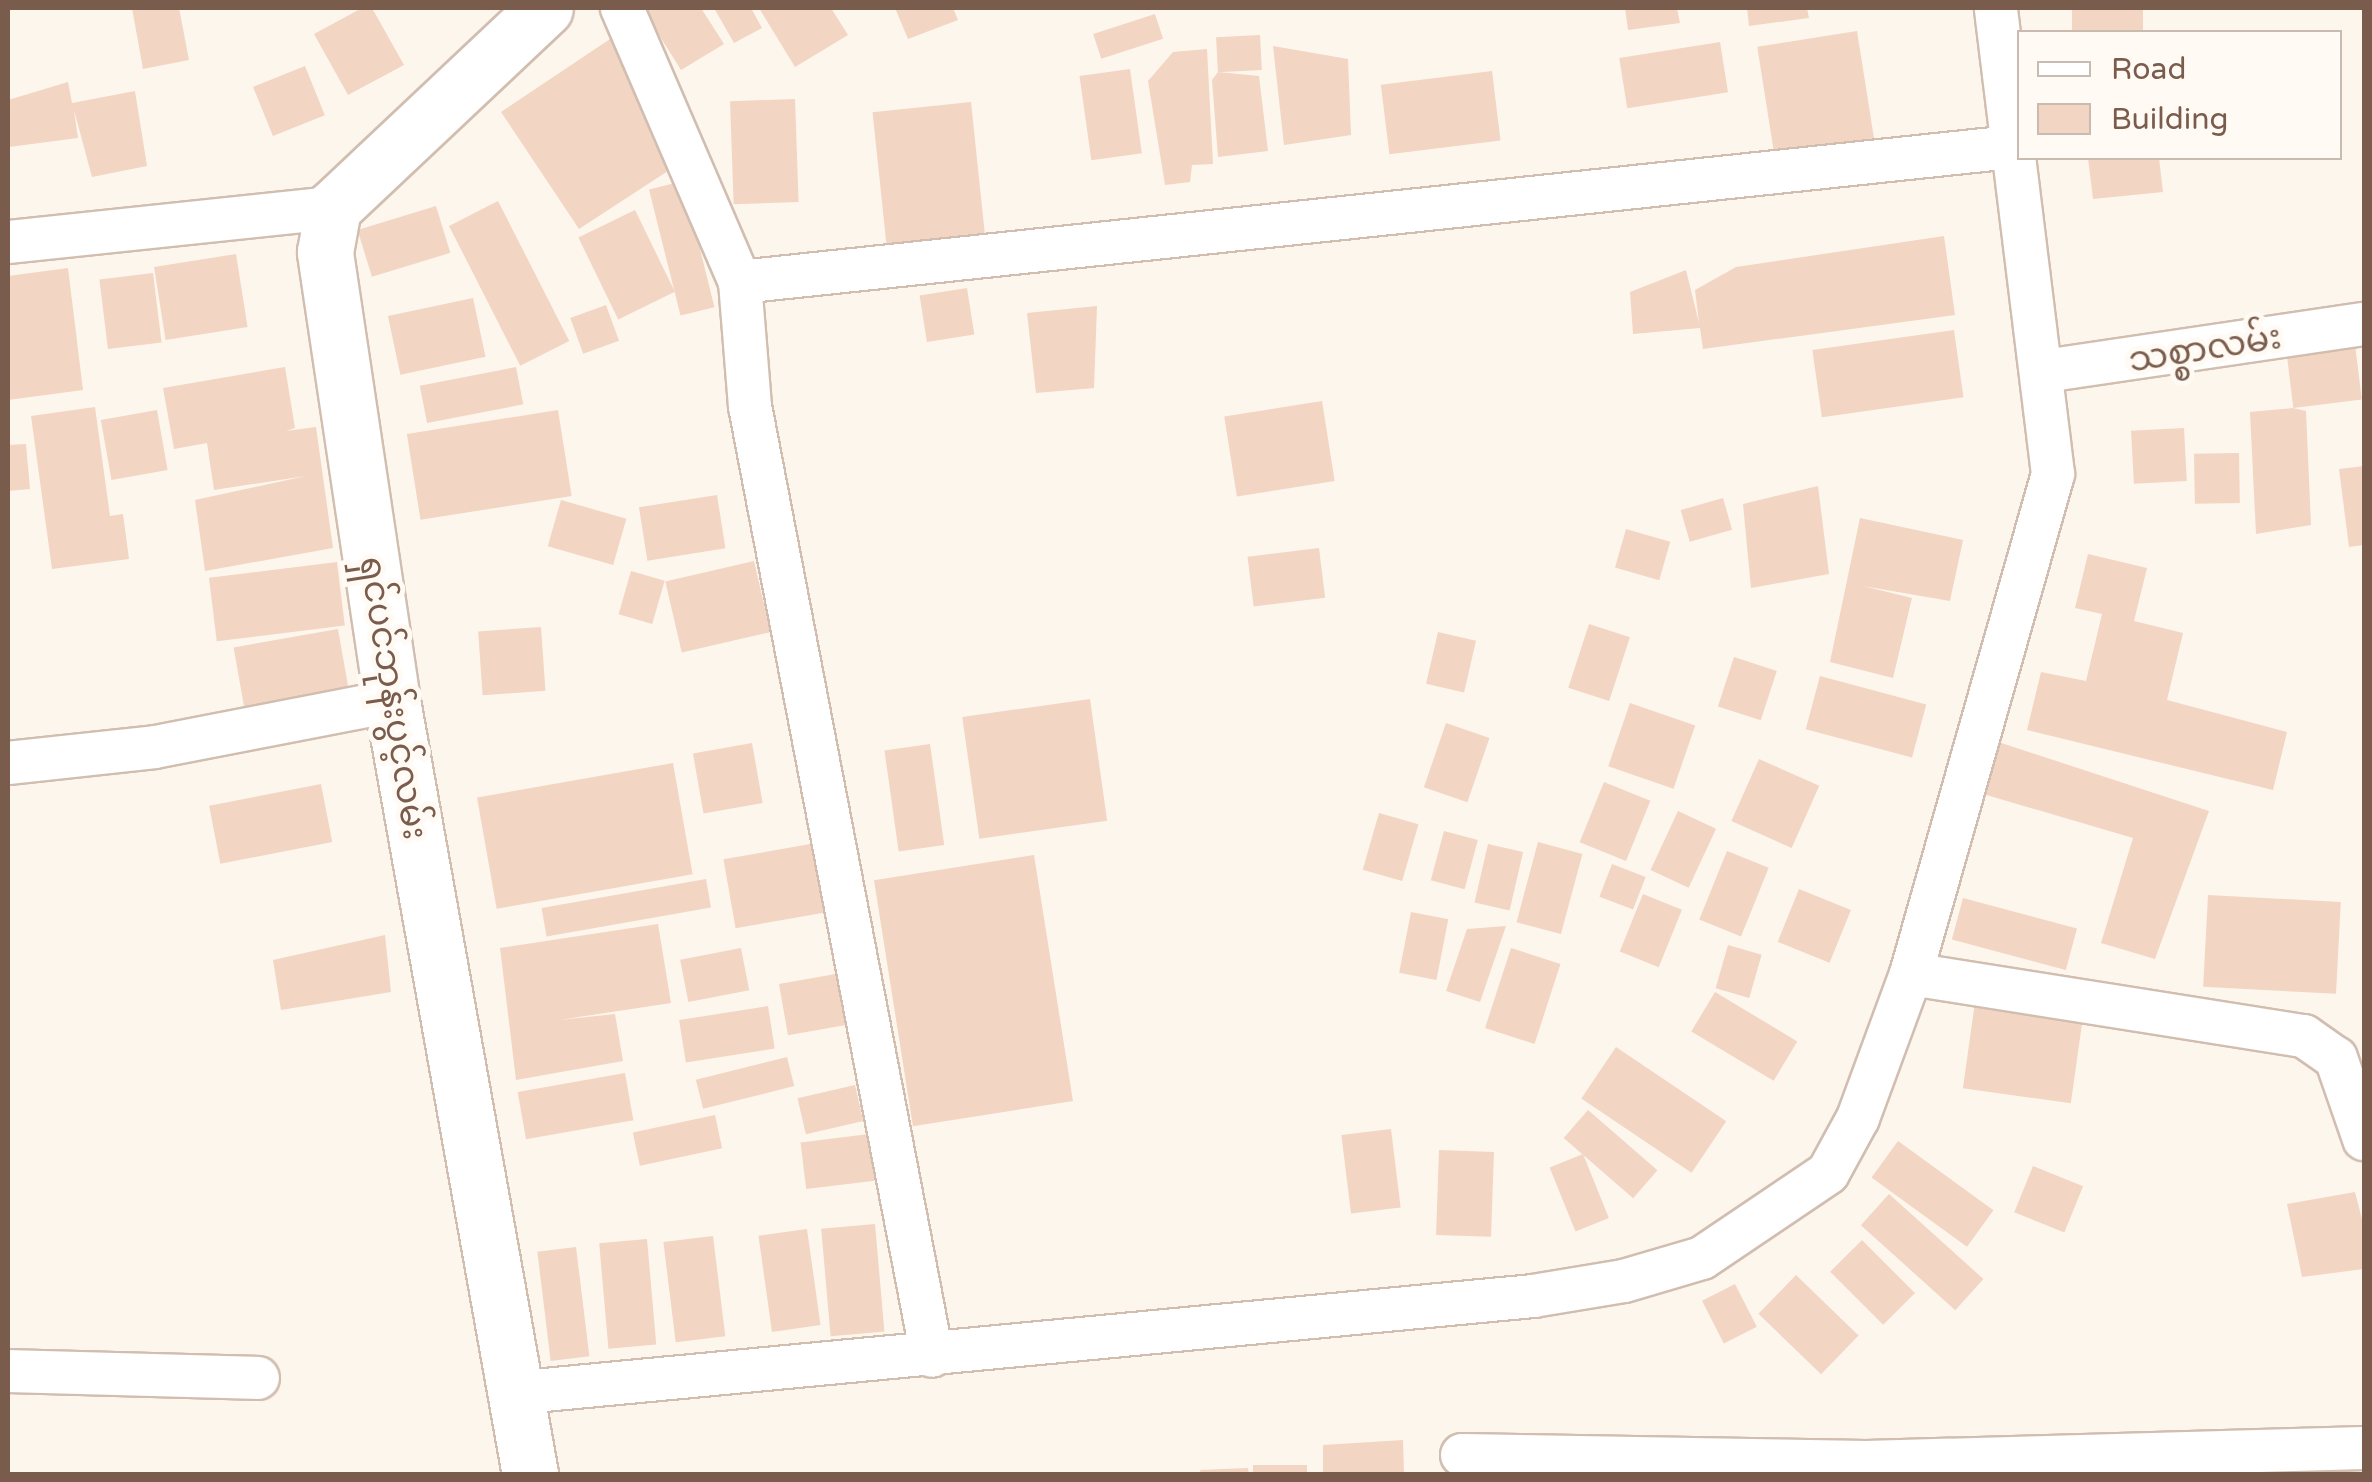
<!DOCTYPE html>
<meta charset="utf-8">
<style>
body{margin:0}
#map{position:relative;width:2372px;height:1482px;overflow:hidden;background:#fdf6ec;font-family:"Varela Round","Noto Sans Myanmar",sans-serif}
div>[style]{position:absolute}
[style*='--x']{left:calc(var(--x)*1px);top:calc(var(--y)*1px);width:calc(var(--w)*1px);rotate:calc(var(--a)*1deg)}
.building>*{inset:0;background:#f3d5c3;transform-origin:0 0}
.roads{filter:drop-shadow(2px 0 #d1beb0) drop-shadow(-2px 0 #d1beb0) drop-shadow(0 2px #d1beb0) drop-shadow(0 -2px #d1beb0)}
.street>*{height:42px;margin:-21px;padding:0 21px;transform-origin:21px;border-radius:21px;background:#fff}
.secondary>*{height:55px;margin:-27.5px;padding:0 27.5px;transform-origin:27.5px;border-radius:27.5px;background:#fff}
span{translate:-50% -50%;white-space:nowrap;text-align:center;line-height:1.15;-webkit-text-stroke:10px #fffaf3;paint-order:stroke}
.street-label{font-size:35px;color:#7a5c4d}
.frame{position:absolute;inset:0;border:10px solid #7a5c4d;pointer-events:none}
.legend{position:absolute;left:2017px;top:30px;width:325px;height:130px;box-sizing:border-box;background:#fffaf3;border:2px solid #cabbb1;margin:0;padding:12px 18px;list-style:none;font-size:30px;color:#7a5c4d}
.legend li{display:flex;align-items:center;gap:20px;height:50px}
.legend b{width:50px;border:2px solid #cabbb1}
</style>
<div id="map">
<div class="building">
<i style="clip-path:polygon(132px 8px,179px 8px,189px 60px,143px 69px)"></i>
<i style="clip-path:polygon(362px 8px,372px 8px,404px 65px,348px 95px,314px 34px)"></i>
<i style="clip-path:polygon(642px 8px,701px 8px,724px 44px,681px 70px)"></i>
<i style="clip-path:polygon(714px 8px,751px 8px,762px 28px,734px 43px)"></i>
<i style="clip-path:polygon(759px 8px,831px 8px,848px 35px,795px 67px)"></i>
<i style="clip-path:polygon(895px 8px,953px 8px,958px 20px,908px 39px)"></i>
<i style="clip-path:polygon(1625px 8px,1677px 8px,1680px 23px,1628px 30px)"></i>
<i style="clip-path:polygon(1747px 8px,1807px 8px,1809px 18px,1749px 26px)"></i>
<i style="left:2072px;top:8px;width:71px;height:24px"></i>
<i style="left:1155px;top:14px;width:26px;height:65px;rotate:72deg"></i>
<i style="left:1857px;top:31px;width:119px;height:101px;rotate:81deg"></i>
<i style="clip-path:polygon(619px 33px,671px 169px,579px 229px,501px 112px)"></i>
<i style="left:1260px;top:35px;width:35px;height:44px;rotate:87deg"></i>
<i style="left:1720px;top:42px;width:51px;height:102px;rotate:81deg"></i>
<i style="clip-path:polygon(1273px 46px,1348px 59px,1351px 135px,1284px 145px)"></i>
<i style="clip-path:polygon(1207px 49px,1213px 164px,1192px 165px,1190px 182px,1165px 185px,1148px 81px,1173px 52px)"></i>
<i style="left:305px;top:66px;width:53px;height:56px;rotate:68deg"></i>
<i style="left:1130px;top:69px;width:85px;height:51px;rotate:82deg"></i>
<i style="left:1492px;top:71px;width:70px;height:112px;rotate:83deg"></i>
<i style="clip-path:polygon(1218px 72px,1259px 76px,1268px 151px,1218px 157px,1212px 80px)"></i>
<i style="clip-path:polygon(68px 82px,72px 103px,135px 91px,147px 166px,92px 177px,74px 110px,78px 138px,9px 147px,8px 100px)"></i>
<i style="left:795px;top:99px;width:103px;height:65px;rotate:88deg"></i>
<i style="left:971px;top:102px;width:139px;height:99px;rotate:84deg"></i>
<i style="clip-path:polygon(2088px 158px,2159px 158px,2163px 192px,2093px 199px)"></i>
<i style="left:683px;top:181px;width:130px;height:35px;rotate:76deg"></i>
<i style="left:498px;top:201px;width:157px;height:55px;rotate:63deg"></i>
<i style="left:436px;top:206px;width:49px;height:82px;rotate:73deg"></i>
<i style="left:635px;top:210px;width:91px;height:63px;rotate:64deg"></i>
<i style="clip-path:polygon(1944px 236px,1955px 315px,1703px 349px,1700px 328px,1633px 334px,1630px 292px,1686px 270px,1699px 323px,1695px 290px,1736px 267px)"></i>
<i style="left:236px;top:254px;width:74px;height:83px;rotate:81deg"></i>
<i style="clip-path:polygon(68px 268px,83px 390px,8px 400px,8px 276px)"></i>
<i style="left:153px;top:273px;width:70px;height:54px;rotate:83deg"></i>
<i style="left:967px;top:288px;width:47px;height:48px;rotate:81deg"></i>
<i style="left:473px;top:298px;width:60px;height:87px;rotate:78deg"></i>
<i style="left:606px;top:305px;width:38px;height:38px;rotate:70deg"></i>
<i style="clip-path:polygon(1097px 306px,1094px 388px,1036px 393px,1027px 313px)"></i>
<i style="left:1954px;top:330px;width:68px;height:143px;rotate:82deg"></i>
<i style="left:2354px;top:336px;width:64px;height:69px;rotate:83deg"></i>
<i style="clip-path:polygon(285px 367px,295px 428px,286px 431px,316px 427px,333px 548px,205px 571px,195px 500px,306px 476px,214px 490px,207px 443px,174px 449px,163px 388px)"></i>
<i style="left:516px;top:367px;width:38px;height:98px;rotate:79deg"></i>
<i style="left:1322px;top:401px;width:81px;height:99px;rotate:81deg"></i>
<i style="clip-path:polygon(95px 407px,110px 516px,123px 514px,129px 559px,52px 569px,31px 416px)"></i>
<i style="clip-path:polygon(2293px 408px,2306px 411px,2311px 525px,2256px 534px,2250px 412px)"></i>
<i style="left:157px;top:410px;width:61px;height:57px;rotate:80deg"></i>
<i style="left:558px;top:410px;width:87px;height:153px;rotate:81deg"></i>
<i style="left:2184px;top:428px;width:53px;height:53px;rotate:87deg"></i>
<i style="clip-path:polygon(26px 444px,30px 489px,8px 491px,8px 445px)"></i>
<i style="left:2239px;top:453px;width:50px;height:45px;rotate:89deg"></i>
<i style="clip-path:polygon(2364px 466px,2364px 545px,2349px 547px,2339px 469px)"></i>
<i style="clip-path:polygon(1818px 486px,1829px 574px,1751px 588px,1743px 504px)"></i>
<i style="left:717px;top:495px;width:54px;height:79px;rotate:81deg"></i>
<i style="left:1723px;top:498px;width:33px;height:44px;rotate:74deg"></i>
<i style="left:561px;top:500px;width:68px;height:48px;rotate:16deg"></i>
<i style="clip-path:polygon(1860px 518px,1963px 540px,1950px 601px,1863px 586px,1912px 598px,1893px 678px,1830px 662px)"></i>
<i style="left:1626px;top:529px;width:46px;height:40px;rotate:16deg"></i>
<i style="left:1319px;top:548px;width:50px;height:72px;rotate:83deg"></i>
<i style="clip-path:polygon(2088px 554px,2147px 568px,2134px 621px,2183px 633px,2167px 700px,2287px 732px,2273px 790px,2027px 730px,2041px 672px,2086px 681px,2102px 614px,2075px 608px)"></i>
<i style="left:754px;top:561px;width:73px;height:91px;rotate:77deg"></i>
<i style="left:337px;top:562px;width:64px;height:129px;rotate:83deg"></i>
<i style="left:631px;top:571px;width:35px;height:45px;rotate:16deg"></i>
<i style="left:1589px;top:624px;width:43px;height:67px;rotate:18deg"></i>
<i style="left:541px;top:627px;width:64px;height:63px;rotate:86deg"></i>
<i style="left:338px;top:629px;width:74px;height:106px;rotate:80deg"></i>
<i style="left:1438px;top:632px;width:39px;height:53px;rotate:13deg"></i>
<i style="left:1734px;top:657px;width:45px;height:52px;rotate:18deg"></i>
<i style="left:1820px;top:676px;width:110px;height:55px;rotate:15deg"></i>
<i style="left:1090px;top:699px;width:123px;height:129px;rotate:82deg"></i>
<i style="left:1630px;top:703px;width:69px;height:67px;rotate:19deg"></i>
<i style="left:1446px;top:723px;width:46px;height:68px;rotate:19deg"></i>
<i style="clip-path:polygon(1977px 735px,2209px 811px,2155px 959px,2101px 943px,2133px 838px,1966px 789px)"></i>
<i style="left:752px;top:743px;width:61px;height:60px;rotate:80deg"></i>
<i style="left:930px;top:744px;width:102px;height:46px;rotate:82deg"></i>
<i style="left:1759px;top:759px;width:66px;height:68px;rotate:24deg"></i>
<i style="left:673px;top:763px;width:113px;height:199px;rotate:80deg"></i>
<i style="left:1604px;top:782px;width:50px;height:65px;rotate:22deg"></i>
<i style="left:321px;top:784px;width:59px;height:114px;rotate:79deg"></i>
<i style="left:1678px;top:811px;width:42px;height:65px;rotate:25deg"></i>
<i style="left:1379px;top:813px;width:41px;height:59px;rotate:16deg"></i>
<i style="left:1444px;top:831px;width:35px;height:51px;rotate:15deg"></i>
<i style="left:1538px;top:842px;width:46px;height:83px;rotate:15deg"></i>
<i style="left:816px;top:843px;width:70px;height:94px;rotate:80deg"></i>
<i style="left:1488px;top:844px;width:36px;height:60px;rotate:13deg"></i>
<i style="left:1727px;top:851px;width:45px;height:74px;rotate:22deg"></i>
<i style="left:1034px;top:855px;width:249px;height:162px;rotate:81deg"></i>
<i style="left:1612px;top:864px;width:36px;height:35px;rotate:21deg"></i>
<i style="left:706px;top:879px;width:29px;height:167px;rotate:80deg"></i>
<i style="left:1799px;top:889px;width:56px;height:57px;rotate:22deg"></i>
<i style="left:1643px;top:894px;width:42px;height:62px;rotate:22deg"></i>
<i style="left:2208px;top:895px;width:133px;height:92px;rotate:3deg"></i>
<i style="left:1963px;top:898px;width:118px;height:43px;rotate:15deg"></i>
<i style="left:1411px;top:912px;width:38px;height:62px;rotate:11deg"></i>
<i style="clip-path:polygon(658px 924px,671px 1003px,559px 1020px,615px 1014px,623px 1061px,516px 1080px,500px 948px)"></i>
<i style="clip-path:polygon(1506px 926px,1480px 1002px,1446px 991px,1467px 929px)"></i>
<i style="clip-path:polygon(385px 935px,391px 992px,281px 1010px,273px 960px)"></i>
<i style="left:1728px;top:945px;width:35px;height:45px;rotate:16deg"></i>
<i style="left:741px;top:948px;width:43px;height:62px;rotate:79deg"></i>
<i style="left:1511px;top:948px;width:52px;height:84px;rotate:18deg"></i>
<i style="left:841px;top:973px;width:52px;height:63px;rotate:80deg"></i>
<i style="left:1715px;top:992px;width:96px;height:46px;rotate:31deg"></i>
<i style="left:1975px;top:1002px;width:109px;height:87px;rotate:8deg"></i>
<i style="left:768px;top:1006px;width:43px;height:90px;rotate:81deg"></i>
<i style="left:1616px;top:1047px;width:133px;height:62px;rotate:34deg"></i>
<i style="left:787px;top:1057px;width:30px;height:94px;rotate:76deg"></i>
<i style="left:625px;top:1073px;width:48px;height:109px;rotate:80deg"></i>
<i style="left:855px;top:1085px;width:37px;height:59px;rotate:77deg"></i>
<i style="left:1588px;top:1110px;width:92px;height:37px;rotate:41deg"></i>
<i style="left:715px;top:1115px;width:34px;height:84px;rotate:78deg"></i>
<i style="left:1391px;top:1129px;width:79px;height:50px;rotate:83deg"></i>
<i style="left:869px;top:1134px;width:47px;height:69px;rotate:83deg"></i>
<i style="left:1898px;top:1141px;width:118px;height:45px;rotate:36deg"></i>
<i style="left:1439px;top:1150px;width:55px;height:85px;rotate:2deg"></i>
<i style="left:1583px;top:1154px;width:69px;height:36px;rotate:68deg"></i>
<i style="left:2033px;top:1166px;width:54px;height:50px;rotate:22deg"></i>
<i style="clip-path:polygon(2355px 1192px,2364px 1227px,2364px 1269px,2302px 1277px,2287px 1204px)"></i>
<i style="left:1889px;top:1194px;width:127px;height:42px;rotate:42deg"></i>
<i style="left:875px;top:1224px;width:108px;height:54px;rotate:85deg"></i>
<i style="left:807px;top:1229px;width:97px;height:49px;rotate:82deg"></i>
<i style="left:713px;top:1236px;width:101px;height:50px;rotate:83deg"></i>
<i style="left:647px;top:1239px;width:106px;height:48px;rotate:85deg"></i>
<i style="left:1862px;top:1240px;width:75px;height:45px;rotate:45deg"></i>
<i style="left:576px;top:1247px;width:110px;height:39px;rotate:83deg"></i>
<i style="left:1796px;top:1275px;width:87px;height:54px;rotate:44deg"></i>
<i style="left:1735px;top:1284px;width:48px;height:37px;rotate:63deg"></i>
<i style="clip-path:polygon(1403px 1440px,1404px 1474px,1323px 1474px,1323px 1445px)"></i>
<i style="left:1253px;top:1465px;width:54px;height:9px"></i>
<i style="clip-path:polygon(1248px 1468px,1249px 1474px,1201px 1474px,1200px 1470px)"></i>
</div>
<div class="roads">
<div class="street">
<i style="--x:622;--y:8;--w:298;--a:66.7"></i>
<i style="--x:740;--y:282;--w:124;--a:85.4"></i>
<i style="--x:750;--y:406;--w:967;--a:79.15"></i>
<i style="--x:8;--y:242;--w:327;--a:-6"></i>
<i style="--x:740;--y:282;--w:1278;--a:-6.06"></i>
<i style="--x:2045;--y:371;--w:322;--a:-8.4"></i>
<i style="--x:8;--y:763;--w:148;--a:-6.2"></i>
<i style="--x:155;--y:747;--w:241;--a:-11"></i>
<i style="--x:1911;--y:974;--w:398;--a:9"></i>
<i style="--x:2304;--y:1036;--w:39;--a:35"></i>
<i style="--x:2336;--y:1058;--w:86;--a:70.9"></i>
<i style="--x:8;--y:1371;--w:250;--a:1.6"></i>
<i style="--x:513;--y:1393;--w:1025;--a:-5.43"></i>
<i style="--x:1533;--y:1296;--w:92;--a:-9.4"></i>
<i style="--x:1624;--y:1281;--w:81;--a:-16.4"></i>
<i style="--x:1702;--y:1258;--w:152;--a:-34"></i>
<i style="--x:1828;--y:1173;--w:63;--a:-61.4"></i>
<i style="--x:1858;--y:1118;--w:153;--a:-69.8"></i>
<i style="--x:1911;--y:974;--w:520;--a:-74.15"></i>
<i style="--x:2053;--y:474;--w:469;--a:-97"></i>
<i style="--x:1462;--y:1455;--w:404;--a:1"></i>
<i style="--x:1866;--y:1462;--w:498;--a:-1.6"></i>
</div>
<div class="secondary">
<i style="--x:530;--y:1474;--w:785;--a:-100.12"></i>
<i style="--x:392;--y:701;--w:454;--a:-98.5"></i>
<i style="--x:325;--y:252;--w:45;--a:-79.7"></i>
<i style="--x:333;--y:208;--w:291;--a:-43.3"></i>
</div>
</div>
<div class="street-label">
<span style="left:2205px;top:349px;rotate:-9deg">သစ္စာလမ်း</span>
<span style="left:393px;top:698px;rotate:81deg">ရှင်ပင်ဘုန်းပွင့်လမ်း</span>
</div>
<div class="frame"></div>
<ul class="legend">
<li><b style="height:12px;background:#fff"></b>Road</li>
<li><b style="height:28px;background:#f3d5c3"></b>Building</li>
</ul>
</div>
